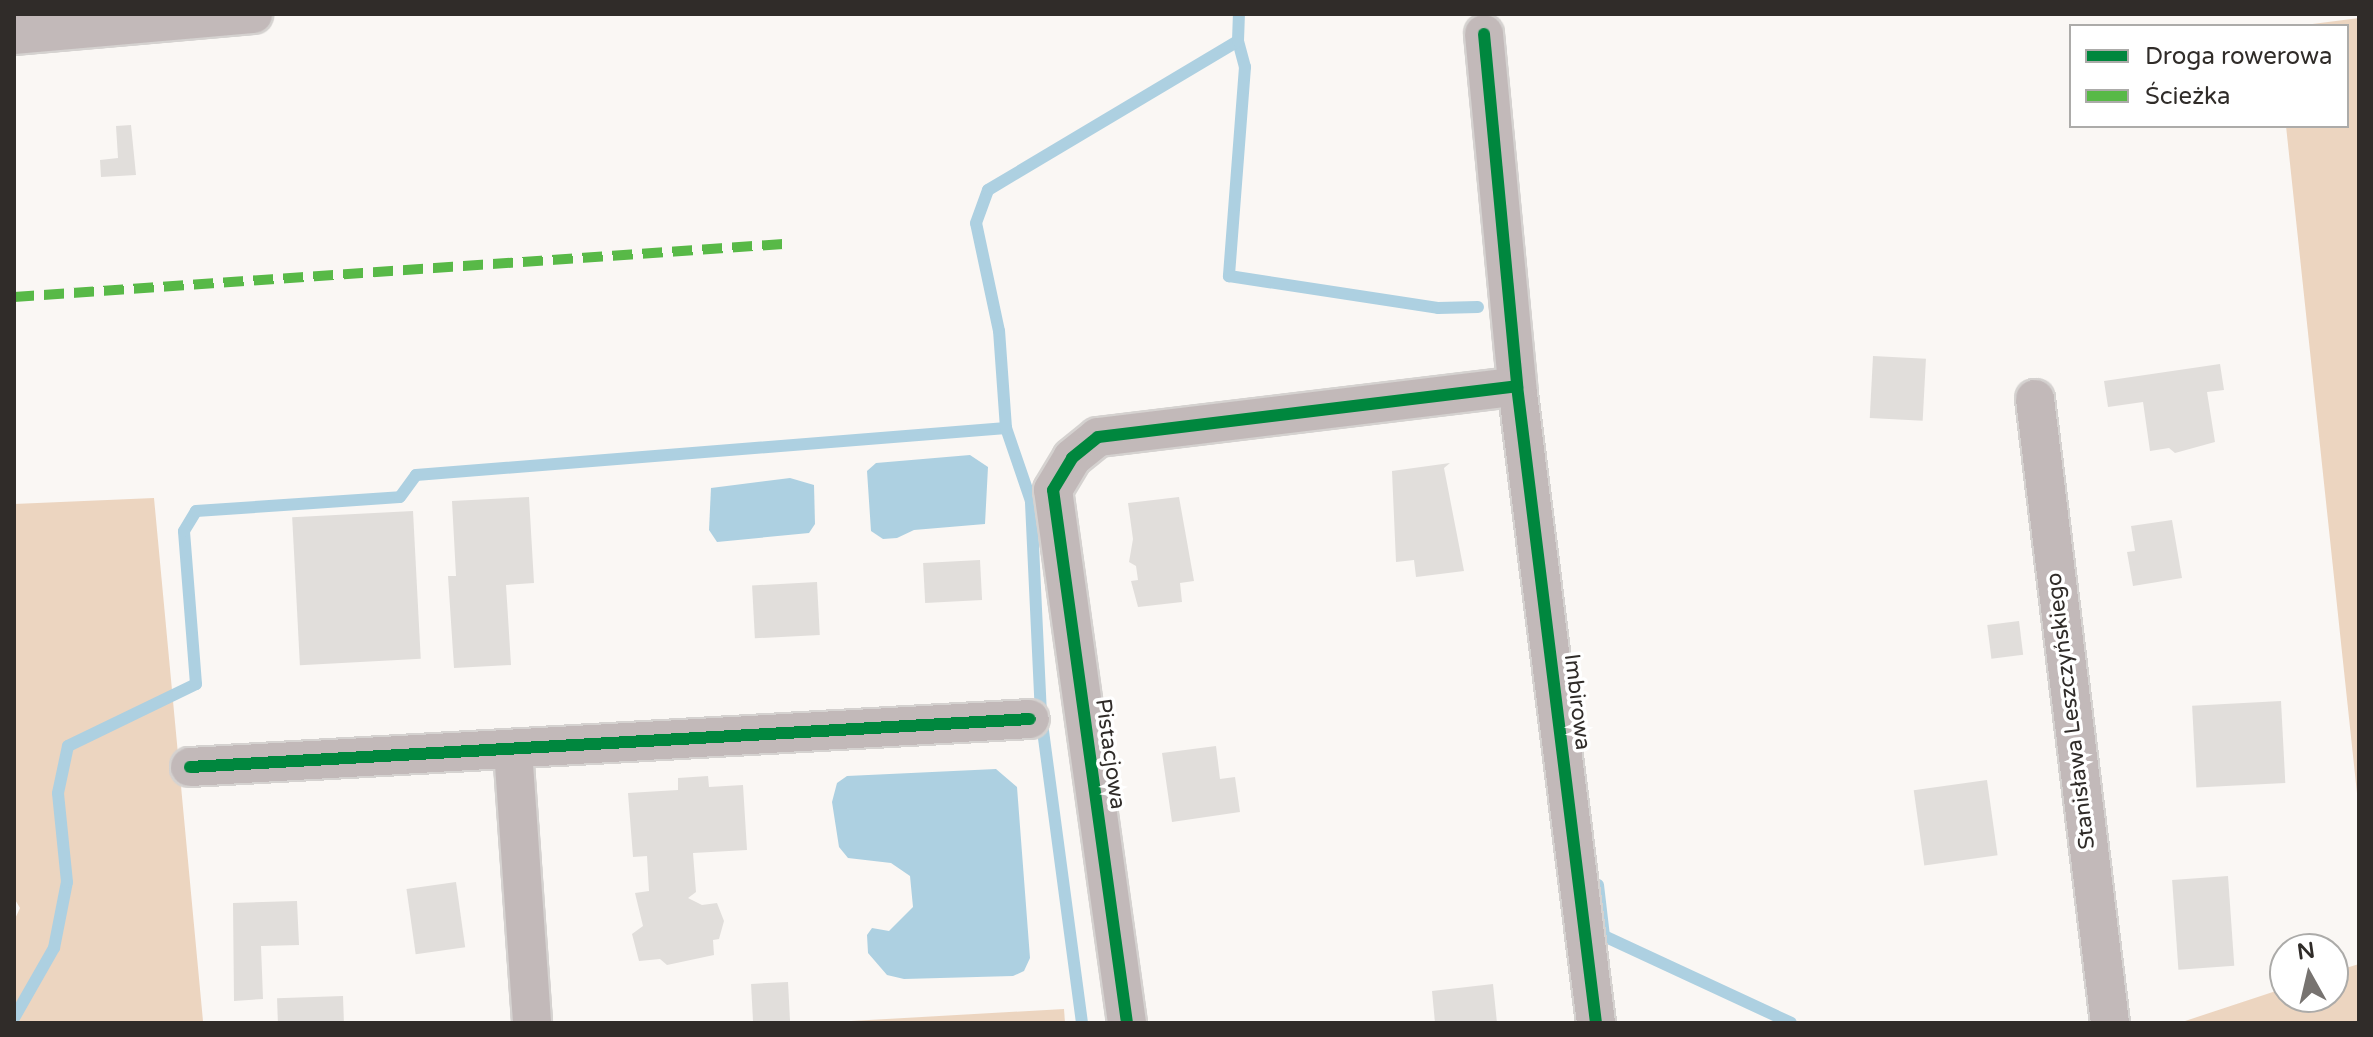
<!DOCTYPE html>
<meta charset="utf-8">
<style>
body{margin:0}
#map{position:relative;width:2373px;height:1037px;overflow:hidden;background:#faf7f4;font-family:"Varela Round",sans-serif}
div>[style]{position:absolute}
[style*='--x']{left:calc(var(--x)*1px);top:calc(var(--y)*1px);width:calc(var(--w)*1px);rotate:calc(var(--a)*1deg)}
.forest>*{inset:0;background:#ecd5c0}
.water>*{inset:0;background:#add0e1}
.stream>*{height:12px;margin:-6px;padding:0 6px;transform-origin:6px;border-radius:6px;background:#add0e1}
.building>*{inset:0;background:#e1dedb;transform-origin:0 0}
.roads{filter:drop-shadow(2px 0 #d5d2d0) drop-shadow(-2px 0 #d5d2d0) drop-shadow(0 2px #d5d2d0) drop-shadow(0 -2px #d5d2d0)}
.street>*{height:38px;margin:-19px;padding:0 19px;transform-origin:19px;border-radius:19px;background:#c2b9b9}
.quiet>*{height:10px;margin-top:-5px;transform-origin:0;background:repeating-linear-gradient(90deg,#58b947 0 20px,transparent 0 30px)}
.cycleway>*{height:12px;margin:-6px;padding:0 6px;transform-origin:6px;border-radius:6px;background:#00873e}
span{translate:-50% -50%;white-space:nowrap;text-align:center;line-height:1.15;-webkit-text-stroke:7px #fff;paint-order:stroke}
.street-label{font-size:22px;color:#302c29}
.frame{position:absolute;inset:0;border:16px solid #302c29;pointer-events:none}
.legend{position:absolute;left:2069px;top:24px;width:280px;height:104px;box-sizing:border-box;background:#fff;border:2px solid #acaba9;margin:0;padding:10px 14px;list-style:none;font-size:24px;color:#302c29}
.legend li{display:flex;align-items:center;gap:16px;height:40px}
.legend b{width:40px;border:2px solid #acaba9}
.north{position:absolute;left:2269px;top:933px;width:80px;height:80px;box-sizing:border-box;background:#fff;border:2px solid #acaba9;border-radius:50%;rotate:352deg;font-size:22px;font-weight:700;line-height:32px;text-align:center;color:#302c29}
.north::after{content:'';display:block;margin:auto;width:28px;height:36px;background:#777370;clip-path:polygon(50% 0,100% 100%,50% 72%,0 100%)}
</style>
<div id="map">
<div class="forest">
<i style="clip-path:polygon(2359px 18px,2359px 812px,2286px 126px,2347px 126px,2347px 26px,2297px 26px)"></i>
<i style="clip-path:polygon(154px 498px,203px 1021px,14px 1023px,14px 921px,20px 908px,14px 898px,14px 504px)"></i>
<i style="clip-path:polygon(2359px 964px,2359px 1023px,2179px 1023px,2285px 988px,2285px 997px,2333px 997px,2333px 972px)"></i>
<i style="clip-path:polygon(1064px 1009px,1065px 1023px,851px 1023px,851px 1021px)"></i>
</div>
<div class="water">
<i style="clip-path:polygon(970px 455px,988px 467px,985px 524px,914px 530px,897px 538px,883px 539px,871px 531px,867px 471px,876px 463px)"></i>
<i style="clip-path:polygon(790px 478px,814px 485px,815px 524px,809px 533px,717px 542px,709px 530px,711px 488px)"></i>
<i style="clip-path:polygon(996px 769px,1017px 787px,1030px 958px,1024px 971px,1013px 976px,904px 979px,887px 975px,868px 953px,867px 935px,872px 928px,889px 931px,913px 907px,910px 876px,891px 863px,848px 858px,839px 847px,832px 802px,837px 783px,847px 776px)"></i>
</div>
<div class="stream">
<i style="--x:1238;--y:41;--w:27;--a:75"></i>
<i style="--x:1245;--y:67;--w:210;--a:94.4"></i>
<i style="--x:1229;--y:276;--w:211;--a:8.7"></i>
<i style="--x:1438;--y:308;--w:40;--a:-1.4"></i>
<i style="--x:1598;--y:885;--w:51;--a:83.3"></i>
<i style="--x:1604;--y:936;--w:206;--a:24.9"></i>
<i style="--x:14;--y:1018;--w:81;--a:-60.3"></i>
<i style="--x:54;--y:948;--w:67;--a:-78.9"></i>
<i style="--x:67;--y:882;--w:89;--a:-95.8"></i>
<i style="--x:58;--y:793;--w:48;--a:-78"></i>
<i style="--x:68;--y:746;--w:142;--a:-25.8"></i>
<i style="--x:196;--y:684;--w:153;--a:-94.5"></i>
<i style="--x:184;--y:531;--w:23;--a:-59"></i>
<i style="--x:196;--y:511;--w:204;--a:-3.9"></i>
<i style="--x:400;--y:497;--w:27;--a:-54"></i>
<i style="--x:416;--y:475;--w:592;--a:-4.55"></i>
<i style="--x:1082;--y:1023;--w:311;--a:-97.6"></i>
<i style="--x:1041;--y:715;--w:214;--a:-92.7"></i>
<i style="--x:1031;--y:501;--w:77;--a:-108.9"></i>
<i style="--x:1006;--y:428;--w:97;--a:-94.1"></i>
<i style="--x:999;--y:331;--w:110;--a:-102"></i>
<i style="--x:976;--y:223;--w:35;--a:-70"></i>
<i style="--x:988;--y:190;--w:291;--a:-30.8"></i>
<i style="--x:1238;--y:41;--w:27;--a:-88"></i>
</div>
<div class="building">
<i style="clip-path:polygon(131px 125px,136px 175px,101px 177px,100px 160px,118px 158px,116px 126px)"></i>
<i style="left:1873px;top:356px;width:53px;height:62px;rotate:3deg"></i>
<i style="clip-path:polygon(2220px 364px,2224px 390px,2207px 392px,2215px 442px,2175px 453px,2169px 448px,2150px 451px,2143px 402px,2108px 407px,2104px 381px)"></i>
<i style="clip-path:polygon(1450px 463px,1444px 468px,1464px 571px,1416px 577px,1414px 560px,1396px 562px,1392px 471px)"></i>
<i style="clip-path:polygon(529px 497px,534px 583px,506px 585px,511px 665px,454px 668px,448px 576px,456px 576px,452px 501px)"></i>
<i style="clip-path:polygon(1179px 497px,1194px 581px,1180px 583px,1182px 602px,1138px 607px,1131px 581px,1138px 580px,1136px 566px,1129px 562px,1133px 539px,1128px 503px)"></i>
<i style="left:413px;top:511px;width:148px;height:121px;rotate:87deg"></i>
<i style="clip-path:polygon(2172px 520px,2182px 578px,2133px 586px,2127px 552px,2135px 551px,2131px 526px)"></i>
<i style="left:980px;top:560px;width:40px;height:57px;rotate:87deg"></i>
<i style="left:817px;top:582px;width:53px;height:65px;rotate:87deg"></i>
<i style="left:2019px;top:621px;width:34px;height:32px;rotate:83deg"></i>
<i style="left:2281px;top:701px;width:82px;height:89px;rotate:87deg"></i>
<i style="clip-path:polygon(1216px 746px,1220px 779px,1235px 777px,1240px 812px,1172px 822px,1162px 753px)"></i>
<i style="clip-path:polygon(708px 776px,709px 787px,743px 785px,747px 850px,693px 853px,696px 892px,688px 898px,702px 905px,717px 903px,724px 921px,719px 939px,713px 940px,714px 955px,667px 965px,660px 959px,639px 961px,632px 934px,643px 926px,635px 893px,649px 891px,647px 856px,633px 857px,628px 793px,678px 790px,678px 778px)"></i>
<i style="left:1987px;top:780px;width:76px;height:74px;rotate:82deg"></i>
<i style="left:2228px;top:876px;width:90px;height:56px;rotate:86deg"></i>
<i style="left:456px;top:882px;width:66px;height:50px;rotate:82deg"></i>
<i style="clip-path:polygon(297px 901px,299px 945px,261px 946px,263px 999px,234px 1001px,233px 903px)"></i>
<i style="left:788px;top:982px;width:39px;height:37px;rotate:87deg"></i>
<i style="clip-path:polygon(1493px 984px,1497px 1023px,1435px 1023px,1432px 991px)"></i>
<i style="left:343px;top:996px;width:27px;height:66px;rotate:88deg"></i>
</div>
<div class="roads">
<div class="street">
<i style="--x:1484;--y:34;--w:354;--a:84.6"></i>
<i style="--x:1517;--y:386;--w:642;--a:82.93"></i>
<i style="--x:14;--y:35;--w:240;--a:-5"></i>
<i style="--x:2035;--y:399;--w:628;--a:83.15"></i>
<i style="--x:513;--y:750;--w:274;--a:86"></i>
<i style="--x:190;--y:767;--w:841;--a:-3.27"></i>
<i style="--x:1127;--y:1023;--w:538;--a:-97.9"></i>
<i style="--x:1053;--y:490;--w:37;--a:-59"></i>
<i style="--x:1072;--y:458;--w:33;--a:-39"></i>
<i style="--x:1098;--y:437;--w:422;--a:-6.9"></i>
</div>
</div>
<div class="quiet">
<i style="--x:14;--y:297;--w:771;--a:-3.94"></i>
</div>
<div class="cycleway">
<i style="--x:1484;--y:34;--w:354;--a:84.6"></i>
<i style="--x:1517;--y:386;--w:642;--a:82.93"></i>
<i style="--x:190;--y:767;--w:841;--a:-3.27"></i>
<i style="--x:1127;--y:1023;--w:538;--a:-97.9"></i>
<i style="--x:1053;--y:490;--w:37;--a:-59"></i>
<i style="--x:1072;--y:458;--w:33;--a:-39"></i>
<i style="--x:1098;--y:437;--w:422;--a:-6.9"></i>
</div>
<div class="street-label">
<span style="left:1577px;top:702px;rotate:83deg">Imbirowa</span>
<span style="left:2071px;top:711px;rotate:-97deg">Stanisława Leszczyńskiego</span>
<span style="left:1110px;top:754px;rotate:82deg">Pistacjowa</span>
</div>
<div class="frame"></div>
<ul class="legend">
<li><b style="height:10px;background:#00873e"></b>Droga rowerowa</li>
<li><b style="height:10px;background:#58b947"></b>Ścieżka</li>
</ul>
<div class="north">N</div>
</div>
